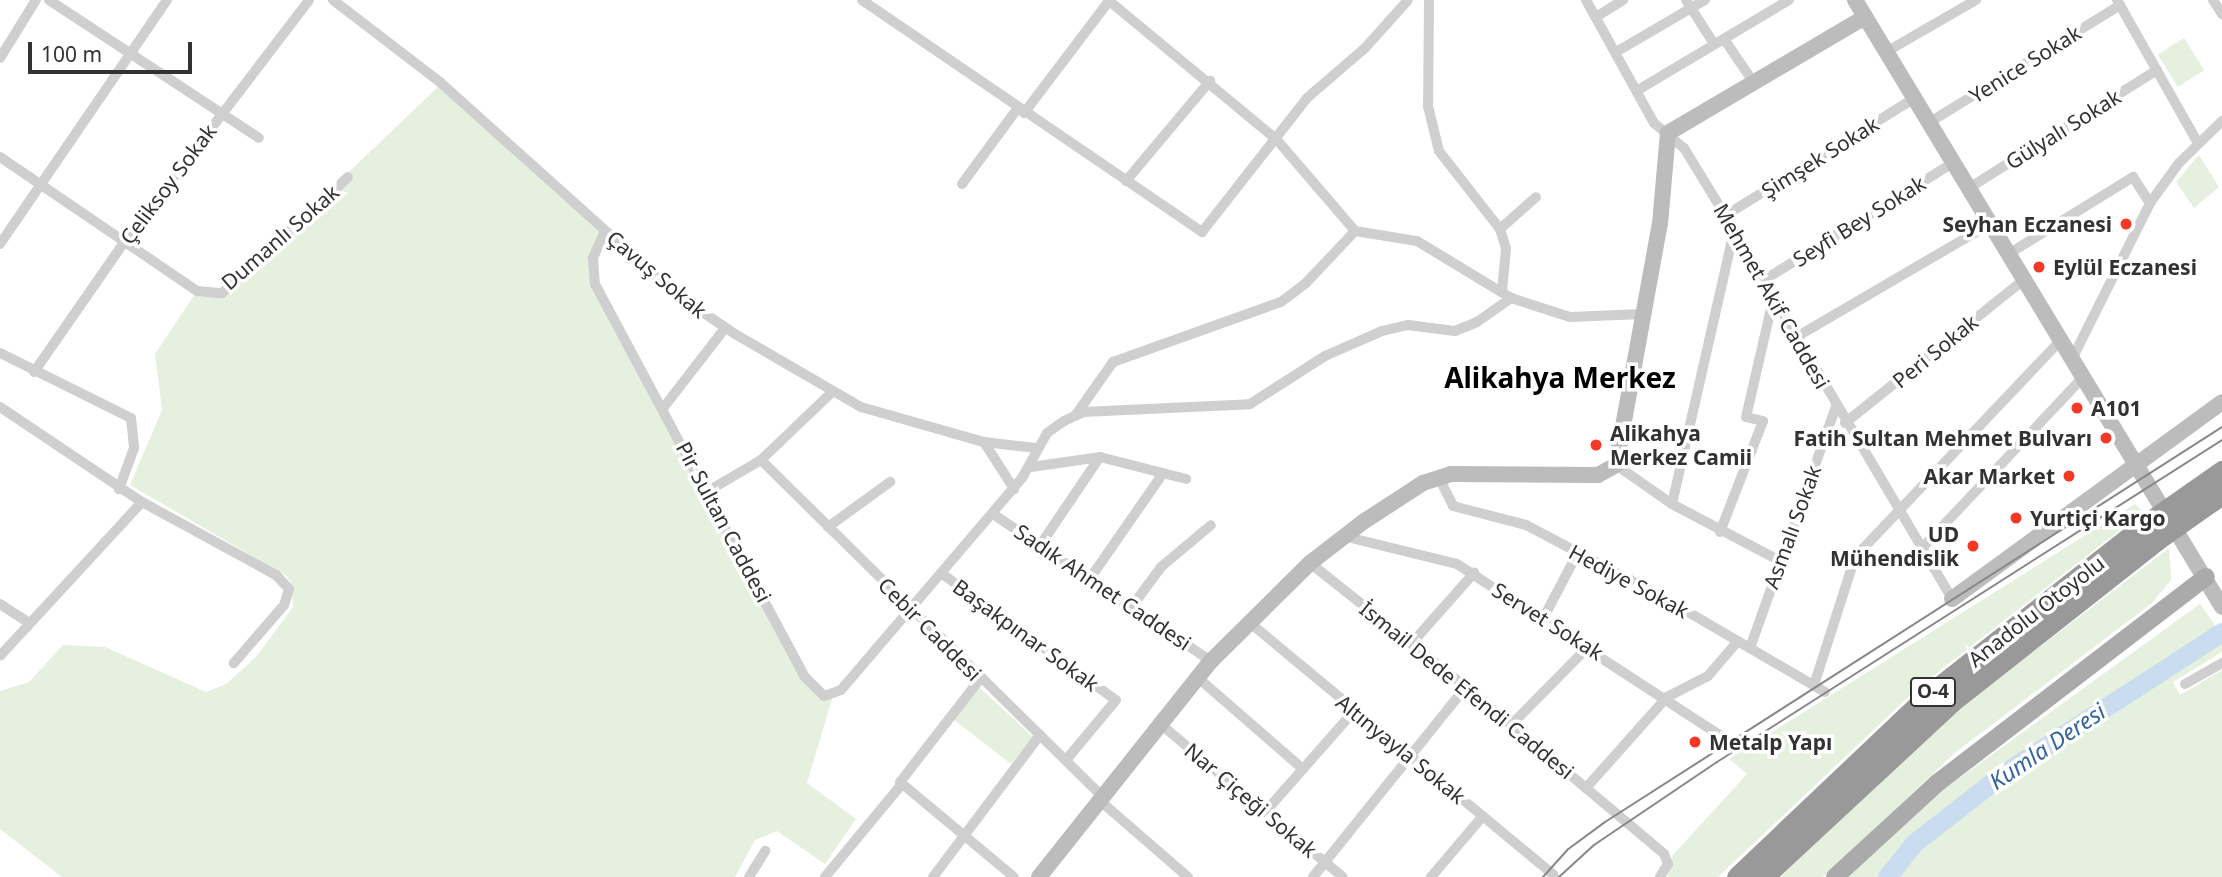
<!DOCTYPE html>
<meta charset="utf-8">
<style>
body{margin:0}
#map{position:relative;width:2222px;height:877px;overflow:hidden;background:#fff;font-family:"Noto Sans",sans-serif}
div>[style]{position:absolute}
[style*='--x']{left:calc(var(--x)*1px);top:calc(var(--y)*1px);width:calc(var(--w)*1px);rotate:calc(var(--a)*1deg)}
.green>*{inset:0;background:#e5f0df;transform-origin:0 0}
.river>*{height:19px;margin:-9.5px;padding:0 9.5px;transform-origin:9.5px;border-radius:9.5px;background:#cadcf0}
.street>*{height:10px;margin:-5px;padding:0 5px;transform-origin:5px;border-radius:5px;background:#cfcfcf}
.secondary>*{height:16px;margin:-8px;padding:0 8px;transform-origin:8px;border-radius:8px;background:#bcbcbc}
.primary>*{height:18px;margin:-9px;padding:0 9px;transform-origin:9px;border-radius:9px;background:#aaa}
.highway>*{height:21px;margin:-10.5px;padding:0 10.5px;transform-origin:10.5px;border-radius:10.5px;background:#999}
.tram>*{height:2px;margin:-1px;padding:0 1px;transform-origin:1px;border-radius:1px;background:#878787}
.highway-bridge>*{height:21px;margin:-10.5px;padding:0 10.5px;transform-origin:10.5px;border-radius:10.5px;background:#999}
.dots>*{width:19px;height:19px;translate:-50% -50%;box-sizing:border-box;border:4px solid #fff;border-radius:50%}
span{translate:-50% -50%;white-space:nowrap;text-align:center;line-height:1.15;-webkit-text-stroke:7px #fff;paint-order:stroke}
.shield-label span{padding:2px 5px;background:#fff;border:2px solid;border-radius:5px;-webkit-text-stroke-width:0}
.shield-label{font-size:19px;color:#323232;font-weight:700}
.street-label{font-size:21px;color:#323232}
.poi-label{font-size:21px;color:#323232;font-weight:700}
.right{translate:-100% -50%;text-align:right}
.left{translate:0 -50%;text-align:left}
.water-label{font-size:23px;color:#36659e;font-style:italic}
.district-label{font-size:28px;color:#000;font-weight:700}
.scale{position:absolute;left:28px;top:42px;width:164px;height:32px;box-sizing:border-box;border:4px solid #323232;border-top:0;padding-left:9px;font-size:21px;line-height:24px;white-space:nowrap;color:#323232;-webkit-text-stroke:5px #fff;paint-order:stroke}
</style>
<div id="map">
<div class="green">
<i style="left:2184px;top:38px;width:38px;height:31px;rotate:58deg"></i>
<i style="clip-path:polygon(441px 84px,605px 231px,591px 267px,804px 676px,833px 696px,807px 783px,856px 819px,825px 864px,777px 831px,755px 840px,735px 877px,62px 877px,0 829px,0 691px,29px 682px,63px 645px,105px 647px,206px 692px,226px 684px,256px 657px,293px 607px,291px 582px,285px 575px,130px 485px,162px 410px,155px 354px,197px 291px,223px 292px)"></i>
<i style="clip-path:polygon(2199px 155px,2219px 187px,2194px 208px,2176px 182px)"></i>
<i style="clip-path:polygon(2135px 504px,2143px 512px,1920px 686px,1718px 877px,1668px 877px,1672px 856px,1747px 774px,1729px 759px)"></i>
<i style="clip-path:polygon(2169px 548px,2171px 580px,2152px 603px,1956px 752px,1823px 877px,1780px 877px,1959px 709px)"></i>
<i style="clip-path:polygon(2200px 604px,2222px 635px,2222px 652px,2173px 682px,2180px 695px,2222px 670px,2222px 877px,1847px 877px,1943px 790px)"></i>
<i style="clip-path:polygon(979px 687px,1033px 737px,1011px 764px,954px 720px)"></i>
</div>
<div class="river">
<i style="--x:1887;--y:877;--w:43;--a:-51.5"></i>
<i style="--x:1914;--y:843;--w:114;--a:-37.9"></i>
<i style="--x:2004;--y:773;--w:260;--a:-32.9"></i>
</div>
<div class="street">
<i style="--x:49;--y:0;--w:251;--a:33.3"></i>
<i style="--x:333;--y:0;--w:136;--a:37.5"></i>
<i style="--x:441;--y:83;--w:316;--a:41.9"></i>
<i style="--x:676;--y:294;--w:71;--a:34.1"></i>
<i style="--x:735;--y:334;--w:146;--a:30.1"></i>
<i style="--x:861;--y:407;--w:128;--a:15.9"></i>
<i style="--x:984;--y:442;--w:52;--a:6.6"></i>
<i style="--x:862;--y:0;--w:412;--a:34.3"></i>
<i style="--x:1202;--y:232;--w:170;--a:-51.9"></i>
<i style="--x:1307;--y:98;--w:77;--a:-40.8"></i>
<i style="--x:1365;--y:48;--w:64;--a:-48.1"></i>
<i style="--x:1108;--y:0;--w:219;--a:39.6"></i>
<i style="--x:1277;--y:140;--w:120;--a:49.4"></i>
<i style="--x:1355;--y:231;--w:63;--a:9.2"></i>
<i style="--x:1417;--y:241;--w:110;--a:31.2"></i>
<i style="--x:1511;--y:298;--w:62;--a:17.9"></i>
<i style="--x:1570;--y:317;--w:72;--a:-2.4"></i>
<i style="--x:1429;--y:0;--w:106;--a:90.5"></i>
<i style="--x:1428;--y:106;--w:46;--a:76.3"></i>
<i style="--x:1439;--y:151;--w:99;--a:52"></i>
<i style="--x:1500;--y:229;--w:21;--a:73"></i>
<i style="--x:1506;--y:249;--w:42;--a:95.4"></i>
<i style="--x:1586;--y:0;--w:141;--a:61.1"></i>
<i style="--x:1654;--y:123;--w:39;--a:40"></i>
<i style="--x:1684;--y:148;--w:96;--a:58.6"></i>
<i style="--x:1734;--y:230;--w:429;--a:59.4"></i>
<i style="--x:1686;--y:0;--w:52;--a:57.5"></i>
<i style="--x:2117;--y:0;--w:164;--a:60.5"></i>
<i style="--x:2213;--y:0;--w:17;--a:57"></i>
<i style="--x:1596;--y:17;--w:32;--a:-32"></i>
<i style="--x:1724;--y:39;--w:53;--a:55.7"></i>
<i style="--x:1616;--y:52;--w:103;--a:-30.3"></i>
<i style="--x:1886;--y:52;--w:104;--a:-30"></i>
<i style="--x:0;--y:58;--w:68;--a:-58.2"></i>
<i style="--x:1638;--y:90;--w:176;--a:-30.8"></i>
<i style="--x:1024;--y:113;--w:141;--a:-52.8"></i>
<i style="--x:1930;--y:122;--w:223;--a:-31.6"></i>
<i style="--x:0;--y:157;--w:238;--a:34.2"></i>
<i style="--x:197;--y:291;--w:25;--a:5"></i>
<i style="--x:222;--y:293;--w:171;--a:-42.6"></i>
<i style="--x:1126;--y:181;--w:131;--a:-50"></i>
<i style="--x:962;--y:184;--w:93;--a:-53.7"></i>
<i style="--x:1969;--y:188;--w:222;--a:-32.1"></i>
<i style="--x:1726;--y:215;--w:222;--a:-31.8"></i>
<i style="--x:1500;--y:229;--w:48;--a:-41.6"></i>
<i style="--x:605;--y:231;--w:30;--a:114"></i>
<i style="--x:593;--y:258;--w:26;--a:86"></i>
<i style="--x:595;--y:284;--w:444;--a:61.9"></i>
<i style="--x:804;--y:676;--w:28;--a:45"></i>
<i style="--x:824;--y:696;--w:18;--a:-19"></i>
<i style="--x:841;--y:690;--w:279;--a:-49.5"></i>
<i style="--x:1022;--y:478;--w:51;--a:-60.9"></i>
<i style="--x:1047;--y:433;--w:21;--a:-35"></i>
<i style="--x:1064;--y:421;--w:21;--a:-25"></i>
<i style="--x:1083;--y:412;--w:167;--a:-2.7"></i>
<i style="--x:1250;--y:404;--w:89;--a:-32.6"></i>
<i style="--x:1325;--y:356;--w:62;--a:-23.7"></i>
<i style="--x:1382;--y:331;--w:27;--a:-13"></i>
<i style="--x:1408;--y:325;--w:47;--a:7.3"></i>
<i style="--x:1455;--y:331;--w:24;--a:-22"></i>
<i style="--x:1477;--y:322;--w:42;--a:-35.2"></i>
<i style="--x:0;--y:244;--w:296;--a:-55.6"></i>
<i style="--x:2010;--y:253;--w:145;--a:-31.7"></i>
<i style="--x:2133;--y:177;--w:31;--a:57"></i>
<i style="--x:1764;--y:280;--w:224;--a:-31.8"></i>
<i style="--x:1798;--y:336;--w:224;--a:-30.3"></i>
<i style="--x:0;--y:353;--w:146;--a:26.4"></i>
<i style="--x:131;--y:418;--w:30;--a:84"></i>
<i style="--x:134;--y:448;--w:44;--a:110.1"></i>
<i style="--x:2073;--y:357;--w:172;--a:-63.4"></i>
<i style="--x:2150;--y:203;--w:49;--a:-54.1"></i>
<i style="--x:2179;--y:163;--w:60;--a:-44.3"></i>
<i style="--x:34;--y:372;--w:160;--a:-55.2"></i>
<i style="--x:125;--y:241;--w:303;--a:-52.6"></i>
<i style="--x:0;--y:407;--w:171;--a:33.8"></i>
<i style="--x:142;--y:502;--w:209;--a:132.7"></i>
<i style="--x:664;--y:407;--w:100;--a:-52.3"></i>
<i style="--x:1075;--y:416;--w:66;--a:-54.9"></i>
<i style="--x:1113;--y:362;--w:178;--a:-19.7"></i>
<i style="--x:1281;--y:302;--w:31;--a:-37"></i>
<i style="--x:1306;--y:283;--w:71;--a:-46.7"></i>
<i style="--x:1845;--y:423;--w:231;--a:-38.7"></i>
<i style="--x:984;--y:442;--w:56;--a:57.4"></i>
<i style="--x:761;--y:460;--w:477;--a:44.6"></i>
<i style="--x:1616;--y:465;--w:68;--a:34.9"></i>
<i style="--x:1672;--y:504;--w:122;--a:27.8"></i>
<i style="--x:1031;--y:467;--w:70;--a:-8.2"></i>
<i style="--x:1100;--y:457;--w:89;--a:14.3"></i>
<i style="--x:1439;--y:478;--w:31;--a:63"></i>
<i style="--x:1453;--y:506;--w:75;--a:14.6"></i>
<i style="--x:1526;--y:525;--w:150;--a:27.8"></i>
<i style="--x:1659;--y:595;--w:192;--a:30.3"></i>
<i style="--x:708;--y:491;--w:61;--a:-30.3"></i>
<i style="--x:761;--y:460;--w:97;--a:-43.7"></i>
<i style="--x:142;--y:502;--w:153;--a:28.6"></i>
<i style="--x:276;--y:575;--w:19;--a:47"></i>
<i style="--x:289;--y:589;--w:17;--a:107"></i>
<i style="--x:284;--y:605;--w:77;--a:130.8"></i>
<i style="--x:1672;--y:504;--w:281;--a:-77.2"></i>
<i style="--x:993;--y:514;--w:263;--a:34"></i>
<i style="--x:828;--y:527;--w:77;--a:-36"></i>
<i style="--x:1720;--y:532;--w:119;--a:-68.8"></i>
<i style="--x:1763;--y:421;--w:17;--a:-167"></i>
<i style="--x:1746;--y:417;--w:124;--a:-77"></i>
<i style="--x:1343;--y:536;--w:117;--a:13.8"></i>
<i style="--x:1457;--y:564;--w:332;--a:33.1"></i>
<i style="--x:1041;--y:544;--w:105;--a:-55.9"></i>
<i style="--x:1923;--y:547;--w:235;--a:-46.7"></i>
<i style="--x:1310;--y:563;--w:199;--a:38.5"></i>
<i style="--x:1466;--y:687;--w:259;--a:40.1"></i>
<i style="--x:1664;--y:854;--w:11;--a:68"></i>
<i style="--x:1668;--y:864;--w:15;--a:122"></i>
<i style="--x:941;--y:573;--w:216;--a:36"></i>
<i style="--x:1116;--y:700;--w:78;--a:129.8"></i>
<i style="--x:1091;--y:577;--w:124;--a:-55.2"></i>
<i style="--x:0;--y:604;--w:35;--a:33"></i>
<i style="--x:1133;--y:605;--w:47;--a:-53.6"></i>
<i style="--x:1161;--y:567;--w:65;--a:-40"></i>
<i style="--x:1543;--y:619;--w:73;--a:-62.4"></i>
<i style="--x:1249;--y:622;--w:396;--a:39.7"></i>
<i style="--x:1412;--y:643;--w:94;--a:-48.5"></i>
<i style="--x:1750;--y:648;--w:256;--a:-70.4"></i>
<i style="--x:1197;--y:677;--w:140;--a:41"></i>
<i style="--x:980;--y:679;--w:130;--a:127.8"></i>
<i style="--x:900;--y:782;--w:148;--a:39.8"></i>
<i style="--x:2185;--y:684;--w:43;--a:-29.6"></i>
<i style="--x:1814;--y:685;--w:134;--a:-72.2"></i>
<i style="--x:1855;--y:557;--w:301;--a:-46.5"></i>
<i style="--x:1158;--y:722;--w:241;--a:40"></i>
<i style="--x:1511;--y:725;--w:111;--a:-45.4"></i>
<i style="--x:1586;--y:788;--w:122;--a:-48.3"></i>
<i style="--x:1667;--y:697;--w:46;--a:-27.1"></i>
<i style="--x:1708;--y:676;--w:46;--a:-49.4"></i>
<i style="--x:1098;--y:799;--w:119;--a:40.9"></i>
<i style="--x:1265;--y:812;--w:135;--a:-48.6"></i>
<i style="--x:749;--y:877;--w:31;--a:-58"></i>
<i style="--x:825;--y:877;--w:121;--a:-50.4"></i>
<i style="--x:933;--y:877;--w:178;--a:-53"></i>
<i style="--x:1313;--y:877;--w:244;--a:-51.2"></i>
<i style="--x:1431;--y:877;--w:80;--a:-49.6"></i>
</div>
<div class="secondary">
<i style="--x:1855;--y:0;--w:709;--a:58.84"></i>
<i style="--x:1952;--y:599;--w:334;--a:-36.1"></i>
<i style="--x:1039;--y:877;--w:276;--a:-51.5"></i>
<i style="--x:1211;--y:661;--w:139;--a:-44.7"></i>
<i style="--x:1310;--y:563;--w:67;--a:-37.7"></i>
<i style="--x:1363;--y:522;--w:72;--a:-33"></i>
<i style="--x:1423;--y:483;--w:29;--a:-18"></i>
<i style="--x:1451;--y:474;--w:147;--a:0.4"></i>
<i style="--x:1598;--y:475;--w:21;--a:-29"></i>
<i style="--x:1616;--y:465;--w:245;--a:-79.7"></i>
<i style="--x:1660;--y:224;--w:91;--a:-85"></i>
<i style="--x:1668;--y:133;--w:229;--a:-30.5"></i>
</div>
<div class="primary">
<i style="--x:1835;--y:877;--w:137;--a:-42.6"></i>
<i style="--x:1936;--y:784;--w:340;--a:-37.5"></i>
</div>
<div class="highway">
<i style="--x:2192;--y:492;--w:37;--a:-35"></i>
<i style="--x:2203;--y:507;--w:23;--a:-34"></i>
<i style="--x:1737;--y:877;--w:266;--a:-43.5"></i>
<i style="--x:1930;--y:694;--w:273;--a:-38.2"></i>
<i style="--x:1763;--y:877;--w:257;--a:-42.9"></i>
<i style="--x:1951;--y:702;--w:263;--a:-38.2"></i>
</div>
<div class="tram">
<i style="--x:1543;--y:877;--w:36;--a:-48"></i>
<i style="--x:1567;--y:850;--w:47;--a:-36.4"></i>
<i style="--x:1605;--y:822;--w:733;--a:-32.63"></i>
<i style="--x:1559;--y:877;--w:47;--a:-42.4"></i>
<i style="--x:1594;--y:845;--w:148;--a:-34"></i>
<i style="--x:1717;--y:762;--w:599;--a:-32.52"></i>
</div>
<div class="highway-bridge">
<i style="--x:2145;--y:525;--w:57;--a:-35.1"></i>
<i style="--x:2158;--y:539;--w:55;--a:-35.4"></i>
</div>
<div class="dots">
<i style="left:2126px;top:224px;background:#f63826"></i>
<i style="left:2039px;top:267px;background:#f63826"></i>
<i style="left:2077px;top:408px;background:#f63826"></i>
<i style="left:2106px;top:438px;background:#f63826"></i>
<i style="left:1596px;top:445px;background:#f63826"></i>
<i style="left:2069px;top:476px;background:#f63826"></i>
<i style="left:2016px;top:518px;background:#f63826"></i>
<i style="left:1973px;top:546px;background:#f63826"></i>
<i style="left:1695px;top:742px;background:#f63826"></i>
</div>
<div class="shield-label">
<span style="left:1933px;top:692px">O-4</span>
</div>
<div class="street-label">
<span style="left:2025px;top:64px;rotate:-32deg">Yenice Sokak</span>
<span style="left:2063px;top:129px;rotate:-32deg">Gülyalı Sokak</span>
<span style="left:1820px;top:157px;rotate:-32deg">Şimşek Sokak</span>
<span style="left:168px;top:184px;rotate:-53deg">Çeliksoy Sokak</span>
<span style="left:1859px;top:221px;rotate:-32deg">Seyfi Bey Sokak</span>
<span style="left:280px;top:237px;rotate:-41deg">Dumanlı Sokak</span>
<span style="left:657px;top:274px;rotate:40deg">Çavuş Sokak</span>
<span style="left:1772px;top:296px;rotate:60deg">Mehmet Akif Caddesi</span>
<span style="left:1935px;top:351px;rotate:-39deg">Peri Sokak</span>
<span style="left:724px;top:522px;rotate:62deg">Pir Sultan Caddesi</span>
<span style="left:1792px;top:527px;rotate:-70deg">Asmalı Sokak</span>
<span style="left:1629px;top:581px;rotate:28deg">Hediye Sokak</span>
<span style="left:1103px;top:587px;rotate:34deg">Sadık Ahmet Caddesi</span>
<span style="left:2036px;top:611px;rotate:-38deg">Anadolu Otoyolu</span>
<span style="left:1548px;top:621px;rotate:32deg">Servet Sokak</span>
<span style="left:930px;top:629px;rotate:45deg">Cebir Caddesi</span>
<span style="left:1026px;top:635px;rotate:36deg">Başakpınar Sokak</span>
<span style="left:1467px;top:690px;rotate:39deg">İsmail Dede Efendi Caddesi</span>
<span style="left:1401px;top:749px;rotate:39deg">Altınyayla Sokak</span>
<span style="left:1251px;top:800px;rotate:40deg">Nar Çiçeği Sokak</span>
</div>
<div class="poi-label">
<span class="right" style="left:2112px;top:224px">Seyhan Eczanesi</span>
<span class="left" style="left:2053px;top:267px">Eylül Eczanesi</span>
<span class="left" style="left:2091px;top:408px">A101</span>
<span class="left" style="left:1610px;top:445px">Alikahya<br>Merkez Camii</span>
<span class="right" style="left:2092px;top:438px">Fatih Sultan Mehmet Bulvarı</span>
<span class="right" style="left:2055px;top:476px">Akar Market</span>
<span class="left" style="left:2030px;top:518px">Yurtiçi Kargo</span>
<span class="right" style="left:1959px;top:546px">UD<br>Mühendislik</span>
<span class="left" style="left:1709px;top:742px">Metalp Yapı</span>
</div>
<div class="water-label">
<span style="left:2047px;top:746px;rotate:-34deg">Kumla Deresi</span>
</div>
<div class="district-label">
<span style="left:1560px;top:377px">Alikahya Merkez</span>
</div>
<div class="scale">100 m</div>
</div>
